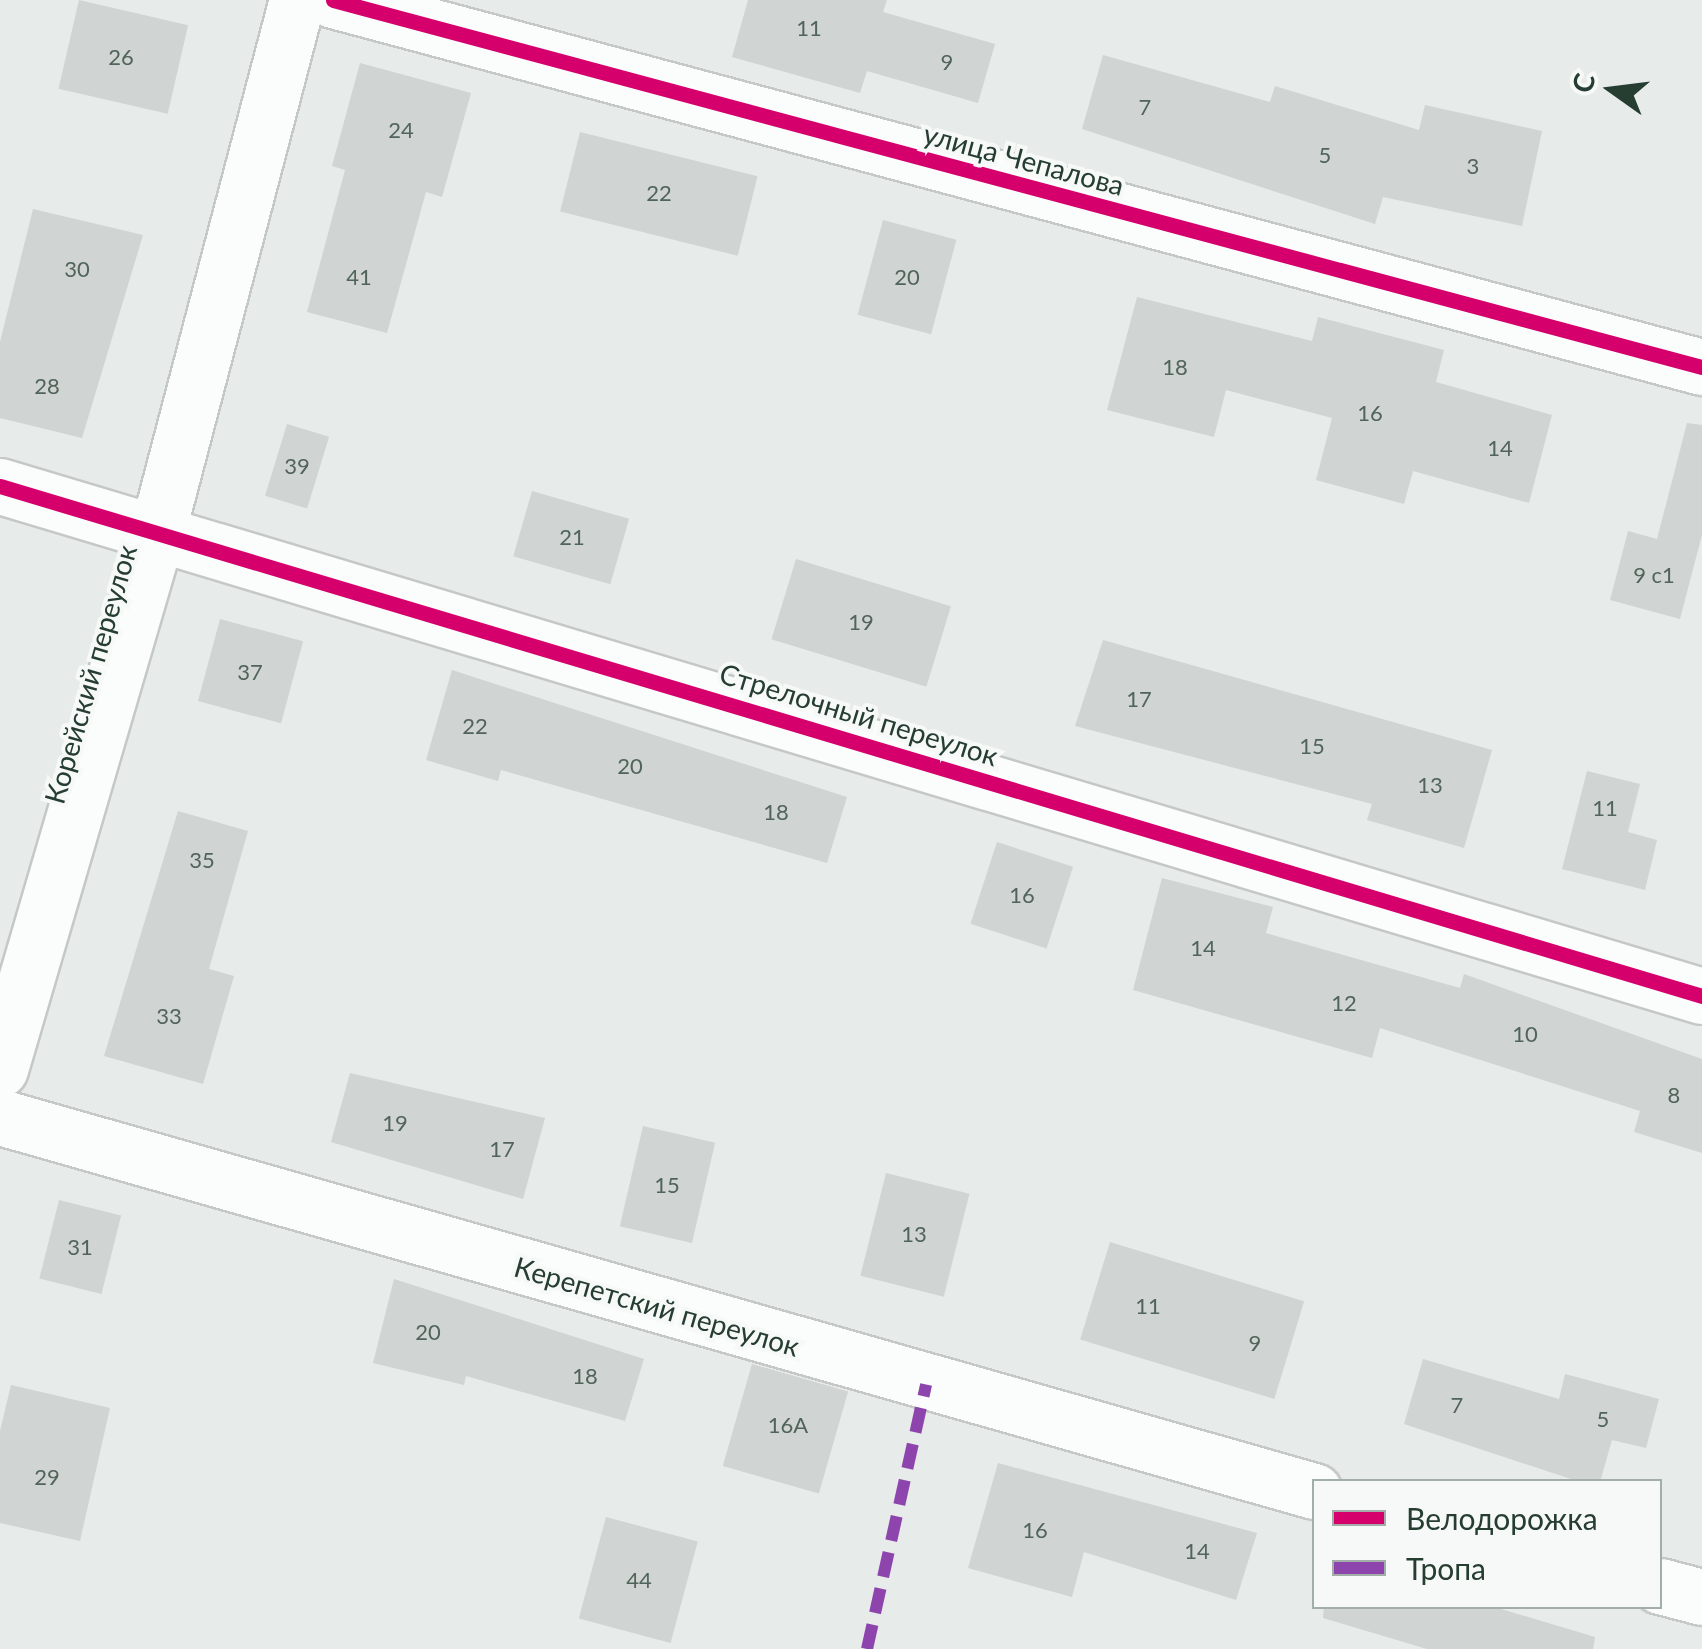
<!DOCTYPE html>
<meta charset="utf-8">
<style>
body{margin:0}
#map{position:relative;width:1702px;height:1649px;overflow:hidden;background:#e7ebe9;font-family:Lato,sans-serif}
div>[style]{position:absolute}
[style*='--x']{left:calc(var(--x)*1px);top:calc(var(--y)*1px);width:calc(var(--w)*1px);rotate:calc(var(--a)*1deg)}
.building>*{inset:0;background:#d0d4d2;transform-origin:0 0}
.roads{filter:drop-shadow(2px 0 #c4c8c6) drop-shadow(-2px 0 #c4c8c6) drop-shadow(0 2px #c4c8c6) drop-shadow(0 -2px #c4c8c6)}
.street>*{height:55px;margin:-27.5px;padding:0 27.5px;transform-origin:27.5px;border-radius:27.5px;background:#fbfcfc}
.quiet>*{height:12px;margin-top:-6px;transform-origin:0;background:repeating-linear-gradient(90deg,#8e44ad 0 25px,transparent 0 37px)}
.cycleway>*{height:15px;margin:-7.5px;padding:0 7.5px;transform-origin:7.5px;border-radius:7.5px;background:#d6006c}
span{translate:-50% -50%;white-space:nowrap;text-align:center;line-height:1.15;-webkit-text-stroke:8px #f6f9f7;paint-order:stroke}
.number-label{font-size:22px;color:#51645b}
.number-label span{-webkit-text-stroke-width:0}
.street-label{font-size:28px;color:#263d32}
.legend{position:absolute;left:1312px;top:1479px;width:350px;height:130px;box-sizing:border-box;background:#f6f9f7;border:2px solid #a3aea8;margin:0;padding:12px 18px;list-style:none;font-size:30px;color:#263d32}
.legend li{display:flex;align-items:center;gap:20px;height:50px}
.legend b{width:50px;border:2px solid #a3aea8}
.north{position:absolute;left:1562px;top:40px;width:100px;height:100px;-webkit-text-stroke:8px #f6f9f7;paint-order:stroke;rotate:284deg;font-size:28px;font-weight:700;line-height:40px;text-align:center;color:#263d32}
.north::after{content:'';display:block;margin:auto;width:35px;height:45px;background:#263d32;clip-path:polygon(50% 0,100% 100%,50% 72%,0 100%)}
</style>
<div id="map">
<div class="building">
<i style="left:79px;top:0;width:112px;height:91px;rotate:13deg"></i>
<i style="clip-path:polygon(748px 0,887px 0,883px 12px,995px 44px,978px 103px,867px 71px,860px 93px,732px 57px)"></i>
<i style="clip-path:polygon(1103px 55px,1270px 102px,1275px 86px,1419px 130px,1425px 105px,1542px 131px,1522px 226px,1383px 197px,1375px 224px,1082px 129px)"></i>
<i style="clip-path:polygon(360px 63px,471px 93px,442px 197px,426px 192px,387px 333px,307px 312px,345px 170px,332px 166px)"></i>
<i style="left:580px;top:132px;width:183px;height:82px;rotate:14deg"></i>
<i style="clip-path:polygon(33px 209px,143px 235px,82px 438px,0 418px,0 342px)"></i>
<i style="left:883px;top:220px;width:76px;height:98px;rotate:15deg"></i>
<i style="clip-path:polygon(1137px 297px,1312px 341px,1318px 317px,1444px 350px,1436px 382px,1552px 415px,1529px 503px,1413px 471px,1404px 504px,1316px 480px,1332px 418px,1226px 390px,1214px 437px,1107px 410px)"></i>
<i style="clip-path:polygon(1687px 423px,1702px 425px,1702px 535px,1680px 619px,1610px 600px,1628px 531px,1657px 539px)"></i>
<i style="left:287px;top:424px;width:44px;height:75px;rotate:17deg"></i>
<i style="left:532px;top:491px;width:101px;height:68px;rotate:16deg"></i>
<i style="left:796px;top:559px;width:162px;height:84px;rotate:17deg"></i>
<i style="left:220px;top:619px;width:86px;height:85px;rotate:15deg"></i>
<i style="clip-path:polygon(1103px 640px,1492px 750px,1464px 848px,1367px 820px,1372px 804px,1075px 726px)"></i>
<i style="clip-path:polygon(452px 670px,847px 797px,827px 863px,501px 770px,498px 781px,426px 760px)"></i>
<i style="clip-path:polygon(1587px 771px,1640px 784px,1628px 832px,1657px 840px,1645px 890px,1562px 869px)"></i>
<i style="clip-path:polygon(178px 811px,248px 831px,209px 969px,234px 976px,203px 1084px,104px 1056px)"></i>
<i style="left:997px;top:842px;width:80px;height:86px;rotate:18deg"></i>
<i style="clip-path:polygon(1162px 878px,1273px 907px,1266px 933px,1460px 988px,1464px 974px,1702px 1059px,1702px 1153px,1634px 1132px,1640px 1111px,1380px 1028px,1372px 1058px,1133px 990px)"></i>
<i style="clip-path:polygon(350px 1073px,545px 1118px,523px 1199px,331px 1142px)"></i>
<i style="left:643px;top:1126px;width:74px;height:103px;rotate:13deg"></i>
<i style="left:886px;top:1173px;width:86px;height:106px;rotate:14deg"></i>
<i style="left:59px;top:1200px;width:64px;height:81px;rotate:14deg"></i>
<i style="left:1110px;top:1242px;width:203px;height:102px;rotate:17deg"></i>
<i style="clip-path:polygon(394px 1279px,644px 1359px,625px 1421px,466px 1376px,464px 1385px,373px 1363px)"></i>
<i style="clip-path:polygon(1423px 1359px,1559px 1399px,1565px 1374px,1659px 1399px,1646px 1448px,1612px 1440px,1600px 1482px,1580px 1482px,1404px 1424px)"></i>
<i style="left:752px;top:1364px;width:100px;height:106px;rotate:16deg"></i>
<i style="clip-path:polygon(11px 1385px,110px 1408px,80px 1541px,0 1523px,0 1431px)"></i>
<i style="clip-path:polygon(998px 1463px,1257px 1533px,1236px 1600px,1084px 1552px,1072px 1597px,968px 1568px)"></i>
<i style="left:606px;top:1517px;width:95px;height:105px;rotate:15deg"></i>
<i style="clip-path:polygon(1324px 1606px,1491px 1606px,1595px 1637px,1593px 1649px,1427px 1649px,1323px 1618px)"></i>
</div>
<div class="roads">
<div class="street">
<i style="--x:333;--y:0;--w:1417;--a:15.01"></i>
<i style="--x:0;--y:486;--w:1777;--a:16.68"></i>
<i style="--x:0;--y:1069;--w:563;--a:-73.69"></i>
<i style="--x:158;--y:529;--w:547;--a:-75.28"></i>
<i style="--x:0;--y:1117;--w:1366;--a:15.89"></i>
<i style="--x:1660;--y:1586;--w:43;--a:14.7"></i>
</div>
</div>
<div class="quiet">
<i style="--x:867;--y:1649;--w:271;--a:-77.4"></i>
</div>
<div class="cycleway">
<i style="--x:333;--y:0;--w:1417;--a:15.01"></i>
<i style="--x:0;--y:486;--w:1777;--a:16.68"></i>
</div>
<div class="number-label">
<span style="left:809px;top:28px">11</span>
<span style="left:121px;top:57px">26</span>
<span style="left:947px;top:62px">9</span>
<span style="left:1145px;top:107px">7</span>
<span style="left:401px;top:130px">24</span>
<span style="left:1325px;top:155px">5</span>
<span style="left:1473px;top:166px">3</span>
<span style="left:659px;top:193px">22</span>
<span style="left:77px;top:269px">30</span>
<span style="left:359px;top:277px">41</span>
<span style="left:907px;top:277px">20</span>
<span style="left:1175px;top:367px">18</span>
<span style="left:47px;top:386px">28</span>
<span style="left:1370px;top:413px">16</span>
<span style="left:1500px;top:448px">14</span>
<span style="left:297px;top:466px">39</span>
<span style="left:572px;top:537px">21</span>
<span style="left:1654px;top:575px">9 с1</span>
<span style="left:861px;top:622px">19</span>
<span style="left:250px;top:672px">37</span>
<span style="left:1139px;top:699px">17</span>
<span style="left:475px;top:726px">22</span>
<span style="left:1312px;top:746px">15</span>
<span style="left:630px;top:766px">20</span>
<span style="left:1430px;top:785px">13</span>
<span style="left:1605px;top:808px">11</span>
<span style="left:776px;top:812px">18</span>
<span style="left:202px;top:860px">35</span>
<span style="left:1022px;top:895px">16</span>
<span style="left:1203px;top:948px">14</span>
<span style="left:1344px;top:1003px">12</span>
<span style="left:169px;top:1016px">33</span>
<span style="left:1525px;top:1034px">10</span>
<span style="left:1674px;top:1095px">8</span>
<span style="left:395px;top:1123px">19</span>
<span style="left:502px;top:1149px">17</span>
<span style="left:667px;top:1185px">15</span>
<span style="left:914px;top:1234px">13</span>
<span style="left:80px;top:1247px">31</span>
<span style="left:1148px;top:1306px">11</span>
<span style="left:428px;top:1332px">20</span>
<span style="left:1255px;top:1343px">9</span>
<span style="left:585px;top:1376px">18</span>
<span style="left:1457px;top:1405px">7</span>
<span style="left:1603px;top:1419px">5</span>
<span style="left:788px;top:1425px">16А</span>
<span style="left:47px;top:1477px">29</span>
<span style="left:1035px;top:1530px">16</span>
<span style="left:1197px;top:1551px">14</span>
<span style="left:639px;top:1580px">44</span>
</div>
<div class="street-label">
<span style="left:1024px;top:159px;rotate:15deg">улица Чепалова</span>
<span style="left:90px;top:674px;rotate:-74deg">Корейский переулок</span>
<span style="left:859px;top:714px;rotate:17deg">Стрелочный переулок</span>
<span style="left:657px;top:1306px;rotate:16deg">Керепетский переулок</span>
</div>
<ul class="legend">
<li><b style="height:12px;background:#d6006c"></b>Велодорожка</li>
<li><b style="height:12px;background:#8e44ad"></b>Тропа</li>
</ul>
<div class="north">С</div>
</div>
